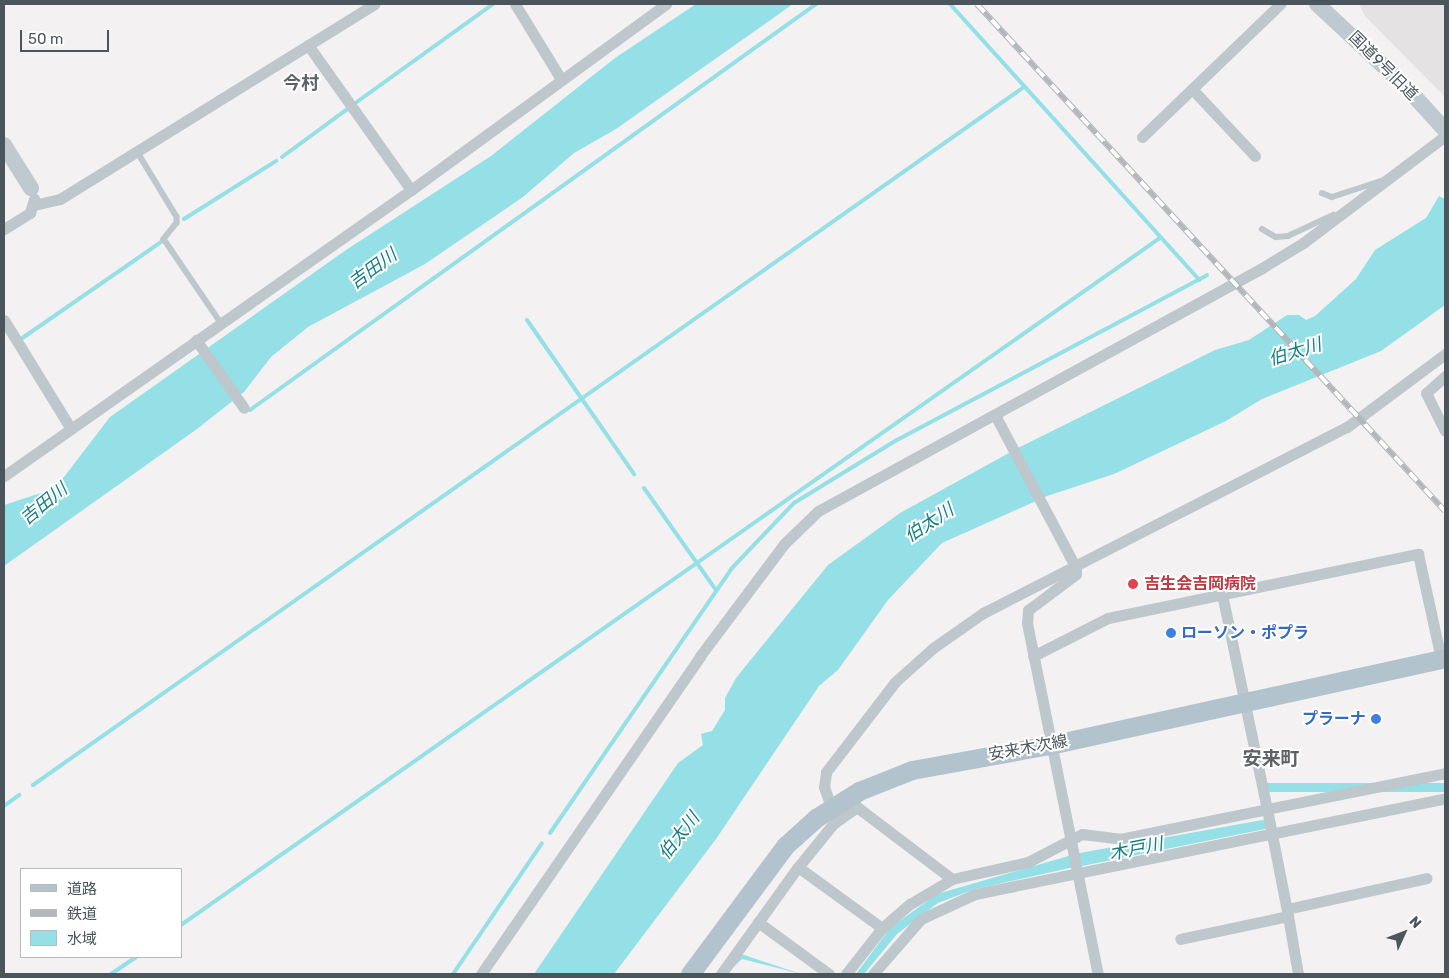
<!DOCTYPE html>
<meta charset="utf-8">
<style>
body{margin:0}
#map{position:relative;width:1449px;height:978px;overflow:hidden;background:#f3f1f1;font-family:Rubik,"Noto Sans JP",sans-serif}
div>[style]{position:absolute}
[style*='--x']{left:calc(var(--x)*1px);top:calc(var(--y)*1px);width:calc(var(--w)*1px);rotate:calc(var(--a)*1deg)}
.education>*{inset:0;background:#e4e2e2}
.water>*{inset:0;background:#94e0e6;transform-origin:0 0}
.stream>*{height:4px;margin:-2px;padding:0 2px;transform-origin:2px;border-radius:2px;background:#94e0e6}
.lane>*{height:5.5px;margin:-2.75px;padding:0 2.75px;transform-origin:2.75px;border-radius:2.75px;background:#bdc7cc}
.street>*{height:11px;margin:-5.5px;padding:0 5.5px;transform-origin:5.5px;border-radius:5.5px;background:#bdc7cc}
.secondary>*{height:16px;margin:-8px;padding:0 8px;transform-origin:8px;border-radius:8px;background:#bec9d0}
.primary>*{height:19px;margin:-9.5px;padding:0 9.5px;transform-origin:9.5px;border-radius:9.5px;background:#b2c3cd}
.rail>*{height:5.5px;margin-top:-2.75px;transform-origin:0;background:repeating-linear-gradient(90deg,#fff 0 11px,#b3b7ba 0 22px);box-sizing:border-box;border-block:1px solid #b3b7ba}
.dots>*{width:14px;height:14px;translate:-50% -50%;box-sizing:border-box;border:2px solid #fff;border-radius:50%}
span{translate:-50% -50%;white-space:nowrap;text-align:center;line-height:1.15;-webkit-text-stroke:4px #fff;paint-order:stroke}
.street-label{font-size:16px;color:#4a565c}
.health-label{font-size:16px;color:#be3a42;font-weight:700}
.left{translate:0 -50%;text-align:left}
.shop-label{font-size:16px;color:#366cbe;font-weight:700}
.right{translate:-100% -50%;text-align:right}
.neighbourhood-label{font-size:18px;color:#5d6265;font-weight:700}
.water-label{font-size:18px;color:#177d84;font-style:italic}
.quarter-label{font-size:19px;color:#5d6265;font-weight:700}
.frame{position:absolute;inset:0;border:5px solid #4a565c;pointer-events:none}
.legend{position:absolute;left:20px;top:868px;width:162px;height:90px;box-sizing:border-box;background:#fff;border:1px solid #b7bbbe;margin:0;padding:6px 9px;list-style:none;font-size:15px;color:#4a565c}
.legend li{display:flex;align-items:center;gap:10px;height:25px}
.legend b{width:25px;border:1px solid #b7bbbe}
.north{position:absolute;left:1379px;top:908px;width:50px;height:50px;-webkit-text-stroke:4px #fff;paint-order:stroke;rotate:47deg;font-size:14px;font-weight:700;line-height:20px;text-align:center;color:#4a565c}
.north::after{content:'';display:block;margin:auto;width:18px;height:22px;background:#4a565c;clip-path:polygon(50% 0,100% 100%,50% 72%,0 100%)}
.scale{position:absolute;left:20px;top:30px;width:89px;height:22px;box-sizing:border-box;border:2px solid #4a565c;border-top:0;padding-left:6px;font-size:15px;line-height:18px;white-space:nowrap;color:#4a565c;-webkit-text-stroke:4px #fff;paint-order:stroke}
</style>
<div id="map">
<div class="education">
<i style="clip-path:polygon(1359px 4px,1445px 4px,1445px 97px,1365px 16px)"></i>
</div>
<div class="water">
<i style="clip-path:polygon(696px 4px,793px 4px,616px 129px,574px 153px,523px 197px,425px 264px,308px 327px,271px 357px,244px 392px,197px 429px,4px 566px,4px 505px,41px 493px,64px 477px,110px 417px,346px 250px,491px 156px,615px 58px)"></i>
<i style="clip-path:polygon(1439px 196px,1445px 199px,1445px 305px,1381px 351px,1262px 399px,1226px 421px,1114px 474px,1047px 496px,942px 543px,888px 600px,838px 670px,819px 686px,716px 839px,614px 974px,534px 974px,678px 763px,703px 745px,701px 734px,712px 731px,725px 710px,725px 698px,736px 678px,828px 565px,900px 513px,1020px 447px,1215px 350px,1249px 340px,1287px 315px,1299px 315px,1306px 320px,1315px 316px,1356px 279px,1375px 250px,1426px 218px)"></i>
<i style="left:1445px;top:783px;width:9px;height:179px;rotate:90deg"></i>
<i style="clip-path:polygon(1268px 819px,1270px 828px,1077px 867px,1074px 854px)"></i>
<i style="clip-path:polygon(1072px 855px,1074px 867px,975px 889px,938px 903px,897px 934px,864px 974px,856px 974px,890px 928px,937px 894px)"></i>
<i style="clip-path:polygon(741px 954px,801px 974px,742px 959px,726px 974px)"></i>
</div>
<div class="stream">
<i style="--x:950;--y:4;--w:372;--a:47.9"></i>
<i style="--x:354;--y:104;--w:171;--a:-35.7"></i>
<i style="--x:282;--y:157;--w:83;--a:-36.2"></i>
<i style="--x:184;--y:219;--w:109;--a:-32.2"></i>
<i style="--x:527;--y:320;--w:188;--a:55.2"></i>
<i style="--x:21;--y:339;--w:170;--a:-34.7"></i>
<i style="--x:250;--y:410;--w:697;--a:-35.65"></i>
<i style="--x:644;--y:488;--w:125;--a:54.8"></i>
<i style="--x:33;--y:785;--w:1212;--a:-35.16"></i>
<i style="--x:4;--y:806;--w:19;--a:-36"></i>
<i style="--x:550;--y:833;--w:321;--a:-55.5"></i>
<i style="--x:732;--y:568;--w:90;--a:-46.4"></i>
<i style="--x:794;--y:503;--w:121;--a:-31.5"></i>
<i style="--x:897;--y:440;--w:351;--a:-28"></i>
<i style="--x:181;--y:925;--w:1196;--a:-35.06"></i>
<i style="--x:111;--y:974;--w:30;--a:-34"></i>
<i style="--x:453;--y:974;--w:158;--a:-55.8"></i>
</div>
<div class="lane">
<i style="--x:137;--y:151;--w:77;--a:58.8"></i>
<i style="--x:177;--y:217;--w:6;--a:90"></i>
<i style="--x:177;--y:223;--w:21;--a:129"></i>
<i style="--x:164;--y:239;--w:102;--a:55.8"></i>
<i style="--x:1322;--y:193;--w:11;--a:22"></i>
<i style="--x:1332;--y:197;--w:55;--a:-18.1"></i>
<i style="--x:1262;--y:229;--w:16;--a:30"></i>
<i style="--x:1276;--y:237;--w:12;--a:-5"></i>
<i style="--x:1288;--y:236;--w:50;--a:-25"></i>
</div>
<div class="street">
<i style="--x:515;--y:4;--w:88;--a:58.5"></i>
<i style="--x:308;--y:45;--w:178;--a:54.6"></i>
<i style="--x:1192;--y:89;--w:92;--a:46.8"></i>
<i style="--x:1142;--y:137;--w:192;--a:-43.9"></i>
<i style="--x:34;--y:205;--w:27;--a:-13"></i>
<i style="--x:60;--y:199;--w:370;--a:-31.8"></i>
<i style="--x:4;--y:229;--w:31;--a:-32"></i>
<i style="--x:30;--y:213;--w:15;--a:-74"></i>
<i style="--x:4;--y:320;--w:128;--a:58.4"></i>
<i style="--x:196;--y:340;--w:83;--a:54.8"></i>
<i style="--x:1445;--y:376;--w:25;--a:138"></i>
<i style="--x:1426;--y:393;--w:42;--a:63.4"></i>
<i style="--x:995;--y:415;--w:173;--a:62.1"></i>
<i style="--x:1076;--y:568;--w:6;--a:90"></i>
<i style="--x:1076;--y:574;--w:60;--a:143.1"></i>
<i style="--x:1028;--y:610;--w:13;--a:94"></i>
<i style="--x:1027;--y:623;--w:358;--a:78.6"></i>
<i style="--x:4;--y:476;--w:497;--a:-35.1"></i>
<i style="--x:411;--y:190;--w:316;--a:-36.1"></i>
<i style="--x:1222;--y:594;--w:220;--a:78.2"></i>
<i style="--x:1267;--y:809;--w:182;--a:-11.4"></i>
<i style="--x:1033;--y:656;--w:84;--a:-26.9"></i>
<i style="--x:1108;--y:618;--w:317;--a:-11.7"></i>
<i style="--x:1418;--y:554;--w:107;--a:77.6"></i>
<i style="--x:850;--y:796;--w:13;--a:58"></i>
<i style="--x:857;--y:807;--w:119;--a:37.2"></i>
<i style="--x:952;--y:879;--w:78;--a:-12.6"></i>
<i style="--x:1028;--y:862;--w:61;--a:-27.4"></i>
<i style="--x:1082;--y:834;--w:38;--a:7"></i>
<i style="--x:1120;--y:839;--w:150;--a:-11.5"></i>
<i style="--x:1267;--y:809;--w:109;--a:78.9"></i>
<i style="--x:1288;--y:916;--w:110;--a:168"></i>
<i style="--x:831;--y:807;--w:21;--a:-109"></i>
<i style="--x:824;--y:787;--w:15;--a:-82"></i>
<i style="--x:826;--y:772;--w:113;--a:-52.5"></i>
<i style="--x:895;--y:682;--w:51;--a:-41.8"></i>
<i style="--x:933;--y:648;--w:61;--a:-35"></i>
<i style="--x:983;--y:613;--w:409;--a:-27.1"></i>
<i style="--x:1347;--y:427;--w:122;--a:-36.7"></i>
<i style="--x:857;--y:807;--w:29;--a:145"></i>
<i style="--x:833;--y:824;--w:55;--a:129.1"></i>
<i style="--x:798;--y:867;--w:104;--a:36"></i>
<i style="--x:882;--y:928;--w:37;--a:-41"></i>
<i style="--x:910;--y:904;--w:49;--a:-30.8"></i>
<i style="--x:1287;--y:909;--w:143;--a:-12.5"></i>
<i style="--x:1288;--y:916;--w:59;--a:80.2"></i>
<i style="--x:758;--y:922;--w:88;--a:36.2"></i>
<i style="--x:481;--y:974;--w:386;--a:-55.4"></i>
<i style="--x:700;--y:656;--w:140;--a:-53.1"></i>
<i style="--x:784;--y:544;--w:47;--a:-44.1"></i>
<i style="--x:818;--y:511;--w:506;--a:-28.69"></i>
<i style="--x:1262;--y:268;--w:48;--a:-31.4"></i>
<i style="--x:1303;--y:243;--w:178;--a:-37"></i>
<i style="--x:721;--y:974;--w:132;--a:-54.3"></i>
<i style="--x:846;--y:974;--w:58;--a:-52"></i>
<i style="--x:873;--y:974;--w:73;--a:-48.9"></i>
<i style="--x:921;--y:919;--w:60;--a:-24.8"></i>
<i style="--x:975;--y:894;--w:480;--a:-11.5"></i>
</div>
<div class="secondary">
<i style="--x:1317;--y:4;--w:120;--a:43"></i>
<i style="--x:1405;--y:86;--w:59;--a:47.7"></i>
<i style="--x:4;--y:145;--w:51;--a:57.9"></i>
</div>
<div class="primary">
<i style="--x:690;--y:974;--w:159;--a:-53.4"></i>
<i style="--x:785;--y:846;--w:42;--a:-42.1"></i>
<i style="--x:816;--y:818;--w:51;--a:-32.1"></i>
<i style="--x:859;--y:791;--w:57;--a:-21.6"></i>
<i style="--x:912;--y:770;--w:140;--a:-10.3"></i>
<i style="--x:1050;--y:745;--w:404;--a:-12.4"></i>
</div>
<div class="rail">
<i style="--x:977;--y:4;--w:690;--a:47.29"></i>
</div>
<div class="dots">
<i style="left:1133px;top:584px;background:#e0444e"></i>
<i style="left:1171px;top:633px;background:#3f7fe0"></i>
<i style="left:1376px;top:719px;background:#3f7fe0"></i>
</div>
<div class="street-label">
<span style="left:1383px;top:66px;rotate:45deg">国道9号旧道</span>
<span style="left:1028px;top:748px;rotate:-10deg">安来木次線</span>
</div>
<div class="health-label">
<span class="left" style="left:1144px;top:584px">吉生会吉岡病院</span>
</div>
<div class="shop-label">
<span class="left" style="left:1181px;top:633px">ローソン・ポプラ</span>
<span class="right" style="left:1366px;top:719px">プラーナ</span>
</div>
<div class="neighbourhood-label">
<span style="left:301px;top:83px">今村</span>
</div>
<div class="water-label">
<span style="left:373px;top:269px;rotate:-36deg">吉田川</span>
<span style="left:1295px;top:352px;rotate:-17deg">伯太川</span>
<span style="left:44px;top:504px;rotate:-39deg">吉田川</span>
<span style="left:929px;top:523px;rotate:-33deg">伯太川</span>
<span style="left:679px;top:836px;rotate:-52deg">伯太川</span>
<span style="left:1136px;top:849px;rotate:-11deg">木戸川</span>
</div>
<div class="quarter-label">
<span style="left:1271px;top:759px">安来町</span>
</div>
<div class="frame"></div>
<ul class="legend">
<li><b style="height:6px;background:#b2c3cd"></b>道路</li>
<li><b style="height:6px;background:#b3b7ba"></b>鉄道</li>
<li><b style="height:14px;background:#94e0e6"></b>水域</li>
</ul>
<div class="north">N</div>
<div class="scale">50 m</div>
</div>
